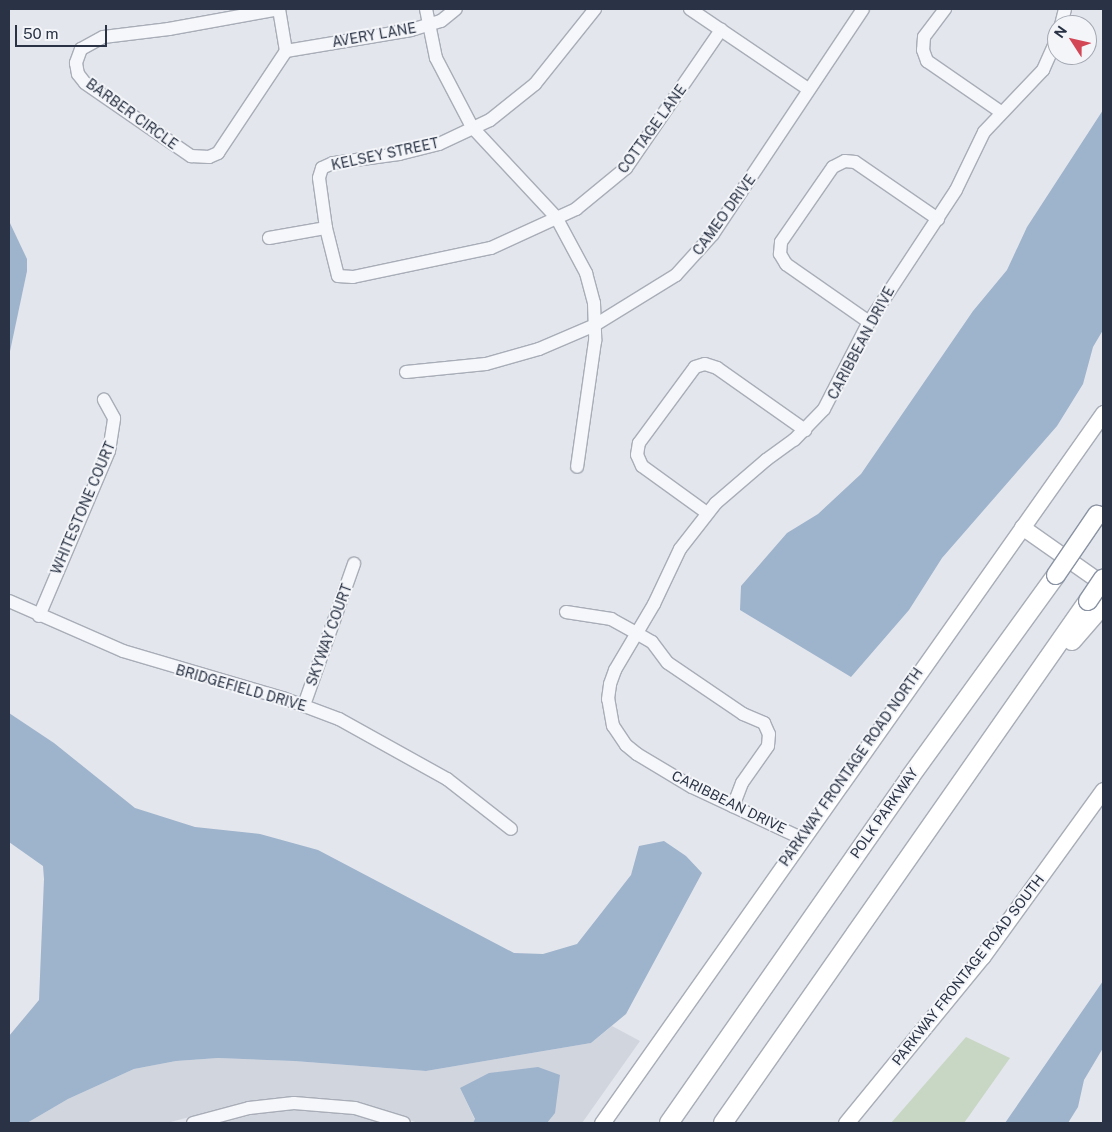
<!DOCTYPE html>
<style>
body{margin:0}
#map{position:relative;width:1112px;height:1132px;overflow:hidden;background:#e3e6ec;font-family:"Public Sans",sans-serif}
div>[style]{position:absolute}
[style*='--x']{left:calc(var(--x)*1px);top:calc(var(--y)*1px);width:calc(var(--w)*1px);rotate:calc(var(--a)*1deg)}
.built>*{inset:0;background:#d1d5de}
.green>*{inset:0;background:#c8d6c4}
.water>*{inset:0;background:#9eb3cc}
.roads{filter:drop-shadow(1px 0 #a8adb7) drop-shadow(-1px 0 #a8adb7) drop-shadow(0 1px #a8adb7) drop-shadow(0 -1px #a8adb7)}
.minor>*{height:12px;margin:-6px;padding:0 6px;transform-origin:6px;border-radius:6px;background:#f6f7fa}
.major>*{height:15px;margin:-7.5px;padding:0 7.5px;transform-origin:7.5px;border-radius:7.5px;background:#fff}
.highway>*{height:18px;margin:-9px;padding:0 9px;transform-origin:9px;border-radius:9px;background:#fff}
.bridges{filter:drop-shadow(1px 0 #8a93a3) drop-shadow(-1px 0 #8a93a3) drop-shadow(0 1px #8a93a3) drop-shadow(0 -1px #8a93a3)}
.highway-bridge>*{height:18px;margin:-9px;padding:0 9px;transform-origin:9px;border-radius:9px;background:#fff}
span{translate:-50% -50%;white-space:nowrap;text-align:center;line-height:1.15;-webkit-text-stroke:4px #f3f5f9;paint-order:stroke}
.street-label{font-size:14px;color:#2a3345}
.frame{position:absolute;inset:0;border:10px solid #2a3345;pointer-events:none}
.north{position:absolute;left:1047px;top:15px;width:50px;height:50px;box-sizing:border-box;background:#f3f5f9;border:1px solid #a3a7b1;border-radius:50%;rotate:305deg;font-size:14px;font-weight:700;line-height:20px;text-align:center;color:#2a3345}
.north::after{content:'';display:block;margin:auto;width:18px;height:22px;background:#d34656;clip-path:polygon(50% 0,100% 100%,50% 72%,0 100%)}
.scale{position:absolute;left:15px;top:25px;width:92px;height:22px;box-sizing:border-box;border:2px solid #2a3345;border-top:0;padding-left:6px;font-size:15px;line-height:18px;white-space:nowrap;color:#2a3345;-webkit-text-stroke:4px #f3f5f9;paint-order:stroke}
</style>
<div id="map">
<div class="built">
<i style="clip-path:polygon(612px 1026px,640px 1041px,582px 1123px,547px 1123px,555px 1112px,460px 1088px,475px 1120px,473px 1123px,418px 1123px,355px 1101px,294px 1096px,246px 1102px,167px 1123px,27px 1123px,68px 1099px,134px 1069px,176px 1061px,218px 1058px,294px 1061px,426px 1071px,591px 1043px)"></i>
<i style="clip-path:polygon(295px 1109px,354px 1114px,385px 1123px,220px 1123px,251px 1115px)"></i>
</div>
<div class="green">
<i style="clip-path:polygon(966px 1037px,1010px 1058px,964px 1123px,891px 1123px)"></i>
</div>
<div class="water">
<i style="clip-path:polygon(1103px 110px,1103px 330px,1093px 347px,1083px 384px,1057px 426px,942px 558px,909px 610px,851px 677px,740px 610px,741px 586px,787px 533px,818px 514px,861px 474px,973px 311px,1007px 270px,1027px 227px)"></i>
<i style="clip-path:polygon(9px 221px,27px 259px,27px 271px,9px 356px)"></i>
<i style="clip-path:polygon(9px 713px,54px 743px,135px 808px,195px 827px,260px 834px,318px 850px,514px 953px,543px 954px,577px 944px,631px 875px,639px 846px,664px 841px,686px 856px,702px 873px,626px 1014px,591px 1043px,426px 1071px,294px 1061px,218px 1058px,176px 1061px,134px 1069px,68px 1099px,27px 1123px,9px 1123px,9px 1036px,39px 1000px,44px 879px,43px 866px,9px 842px)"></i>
<i style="clip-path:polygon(1103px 981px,1103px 1048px,1084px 1080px,1078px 1107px,1068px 1123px,1005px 1123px)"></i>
<i style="clip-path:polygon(538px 1067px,560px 1075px,555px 1113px,547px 1123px,473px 1123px,475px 1119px,460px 1088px,489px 1073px)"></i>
</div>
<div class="roads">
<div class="minor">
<i style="--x:279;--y:9;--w:112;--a:169.7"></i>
<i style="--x:169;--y:29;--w:66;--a:173.1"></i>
<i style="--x:103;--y:37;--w:25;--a:151"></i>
<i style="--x:81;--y:49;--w:15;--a:110"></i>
<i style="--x:76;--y:63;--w:11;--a:80"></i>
<i style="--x:78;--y:74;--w:11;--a:52"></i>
<i style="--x:85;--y:83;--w:129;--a:34.6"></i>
<i style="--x:191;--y:156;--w:18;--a:3"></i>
<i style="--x:209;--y:157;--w:10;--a:-24"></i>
<i style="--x:218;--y:153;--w:123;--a:-56.3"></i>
<i style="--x:286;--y:51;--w:43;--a:-99.5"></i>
<i style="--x:426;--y:9;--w:50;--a:78.5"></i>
<i style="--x:436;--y:58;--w:78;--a:62.4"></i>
<i style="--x:472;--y:127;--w:123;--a:47"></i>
<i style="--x:556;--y:217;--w:64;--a:61.8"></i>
<i style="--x:586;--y:273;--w:31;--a:75"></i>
<i style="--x:594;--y:303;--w:38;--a:88"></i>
<i style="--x:595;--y:341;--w:127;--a:98.1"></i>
<i style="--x:595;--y:9;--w:96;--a:128.7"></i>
<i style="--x:535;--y:84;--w:58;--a:141.3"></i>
<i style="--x:490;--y:120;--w:56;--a:154.8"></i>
<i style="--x:439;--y:144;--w:41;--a:166"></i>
<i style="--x:399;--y:154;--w:67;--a:172.2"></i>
<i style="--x:333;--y:163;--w:12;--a:156"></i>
<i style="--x:322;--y:168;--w:10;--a:107"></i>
<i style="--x:319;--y:178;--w:50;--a:82"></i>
<i style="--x:326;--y:228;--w:49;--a:76"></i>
<i style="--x:338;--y:276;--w:15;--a:4"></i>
<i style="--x:353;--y:277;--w:141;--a:-11.9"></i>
<i style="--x:491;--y:248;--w:94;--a:-24.6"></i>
<i style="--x:576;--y:209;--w:65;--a:-39.4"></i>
<i style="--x:626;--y:168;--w:168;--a:-55.5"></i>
<i style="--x:690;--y:9;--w:143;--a:34.1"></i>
<i style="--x:945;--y:9;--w:35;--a:127"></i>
<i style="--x:924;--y:37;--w:13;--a:94"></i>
<i style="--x:923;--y:50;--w:12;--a:70"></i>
<i style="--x:927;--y:61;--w:90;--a:34.6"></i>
<i style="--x:1061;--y:25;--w:16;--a:-76"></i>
<i style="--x:286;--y:51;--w:127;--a:-9.5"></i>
<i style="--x:411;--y:30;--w:31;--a:-17"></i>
<i style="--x:441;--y:21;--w:19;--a:-39"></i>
<i style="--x:269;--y:238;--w:58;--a:-10"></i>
<i style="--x:869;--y:322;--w:101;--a:-145.1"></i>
<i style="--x:786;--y:264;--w:12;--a:-121"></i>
<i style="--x:780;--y:254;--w:12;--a:-85"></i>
<i style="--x:781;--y:242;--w:91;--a:-55.3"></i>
<i style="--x:833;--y:167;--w:13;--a:-27"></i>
<i style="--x:845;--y:161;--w:10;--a:6"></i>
<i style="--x:855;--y:162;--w:101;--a:34.5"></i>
<i style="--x:406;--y:372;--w:80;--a:-5.7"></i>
<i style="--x:486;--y:364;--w:55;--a:-15.8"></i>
<i style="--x:539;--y:349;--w:61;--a:-23.2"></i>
<i style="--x:595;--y:325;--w:95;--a:-31.7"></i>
<i style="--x:676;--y:275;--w:55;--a:-47.9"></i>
<i style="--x:713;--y:234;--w:270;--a:-56.3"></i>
<i style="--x:707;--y:513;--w:80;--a:-144.1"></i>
<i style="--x:642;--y:466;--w:12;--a:-114"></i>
<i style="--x:637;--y:455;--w:12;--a:-81"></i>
<i style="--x:639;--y:443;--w:94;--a:-53.6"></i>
<i style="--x:695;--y:367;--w:10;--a:-17"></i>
<i style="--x:705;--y:364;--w:13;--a:18"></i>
<i style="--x:717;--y:368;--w:108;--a:35.2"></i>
<i style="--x:9;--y:601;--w:124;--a:23.7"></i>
<i style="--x:123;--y:651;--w:167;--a:16.4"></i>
<i style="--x:283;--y:698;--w:60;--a:20.6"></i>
<i style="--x:339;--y:719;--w:124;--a:29.1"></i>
<i style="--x:447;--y:779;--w:81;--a:38"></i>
<i style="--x:566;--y:612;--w:46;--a:8.8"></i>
<i style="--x:611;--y:619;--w:31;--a:29"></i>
<i style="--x:638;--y:634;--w:16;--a:30"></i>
<i style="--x:652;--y:642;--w:26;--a:53"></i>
<i style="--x:668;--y:663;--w:91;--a:34.2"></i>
<i style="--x:743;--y:714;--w:23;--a:23"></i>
<i style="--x:764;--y:723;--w:12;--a:66"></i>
<i style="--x:769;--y:734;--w:12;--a:95"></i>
<i style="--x:768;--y:746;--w:45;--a:125.1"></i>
<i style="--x:742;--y:783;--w:25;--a:111"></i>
<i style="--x:39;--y:616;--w:179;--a:-67"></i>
<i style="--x:109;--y:451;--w:33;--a:-81"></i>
<i style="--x:114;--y:418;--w:21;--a:-119"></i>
<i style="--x:304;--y:705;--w:150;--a:-70.5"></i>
<i style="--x:801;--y:838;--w:120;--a:-154.9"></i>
<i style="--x:692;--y:787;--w:64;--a:-149"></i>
<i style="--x:637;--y:754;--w:14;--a:-141"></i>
<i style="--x:626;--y:745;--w:23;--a:-124"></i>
<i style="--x:613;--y:726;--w:27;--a:-100"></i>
<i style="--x:608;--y:699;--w:15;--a:-82"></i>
<i style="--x:610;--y:684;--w:15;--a:-70"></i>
<i style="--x:615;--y:670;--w:77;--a:-59.4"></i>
<i style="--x:654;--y:604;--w:61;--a:-64.7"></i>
<i style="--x:680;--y:549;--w:58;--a:-52"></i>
<i style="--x:716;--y:503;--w:66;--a:-40.7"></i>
<i style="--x:766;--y:460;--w:34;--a:-36"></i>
<i style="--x:794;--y:440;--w:43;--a:-45.9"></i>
<i style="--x:824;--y:409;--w:98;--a:-62.7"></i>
<i style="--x:869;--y:322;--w:158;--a:-56.6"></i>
<i style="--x:956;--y:190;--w:64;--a:-64.2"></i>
<i style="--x:984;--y:132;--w:86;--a:-46.4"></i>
<i style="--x:1043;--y:70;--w:34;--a:-66"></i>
<i style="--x:193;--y:1123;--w:58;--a:-15"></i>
<i style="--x:249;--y:1108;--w:45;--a:-6.3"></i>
<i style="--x:294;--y:1103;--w:61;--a:4.7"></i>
<i style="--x:355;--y:1108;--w:51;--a:17"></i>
</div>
<div class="major">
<i style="--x:1022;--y:527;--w:99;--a:35.1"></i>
<i style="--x:602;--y:1123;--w:869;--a:-54.79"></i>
<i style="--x:846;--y:1123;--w:215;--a:-50.7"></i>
<i style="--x:982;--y:957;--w:206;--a:-54.1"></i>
</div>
<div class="highway">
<i style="--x:1072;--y:641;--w:48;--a:-49.3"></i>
<i style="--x:669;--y:1123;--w:422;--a:-55.1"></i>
<i style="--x:910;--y:777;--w:249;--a:-54.1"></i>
<i style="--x:723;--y:1123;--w:637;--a:-55.04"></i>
</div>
</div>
<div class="bridges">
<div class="highway-bridge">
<i style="--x:1056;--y:575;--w:73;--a:-55.7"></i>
<i style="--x:1088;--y:601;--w:27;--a:-56"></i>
</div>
</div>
<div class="street-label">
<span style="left:374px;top:35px;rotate:-10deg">AVERY LANE</span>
<span style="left:132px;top:114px;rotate:36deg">BARBER CIRCLE</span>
<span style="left:652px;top:129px;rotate:-54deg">COTTAGE LANE</span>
<span style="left:385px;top:154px;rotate:-12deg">KELSEY STREET</span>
<span style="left:724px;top:215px;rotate:-54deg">CAMEO DRIVE</span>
<span style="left:861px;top:343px;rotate:-62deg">CARIBBEAN DRIVE</span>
<span style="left:83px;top:508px;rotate:-67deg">WHITESTONE COURT</span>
<span style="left:329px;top:635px;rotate:-70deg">SKYWAY COURT</span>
<span style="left:241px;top:688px;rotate:16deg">BRIDGEFIELD DRIVE</span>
<span style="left:851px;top:767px;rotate:-55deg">PARKWAY FRONTAGE ROAD NORTH</span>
<span style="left:729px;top:802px;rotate:26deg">CARIBBEAN DRIVE</span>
<span style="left:884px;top:813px;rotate:-55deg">POLK PARKWAY</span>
<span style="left:968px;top:970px;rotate:-52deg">PARKWAY FRONTAGE ROAD SOUTH</span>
</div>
<div class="frame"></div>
<div class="north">N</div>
<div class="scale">50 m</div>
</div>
